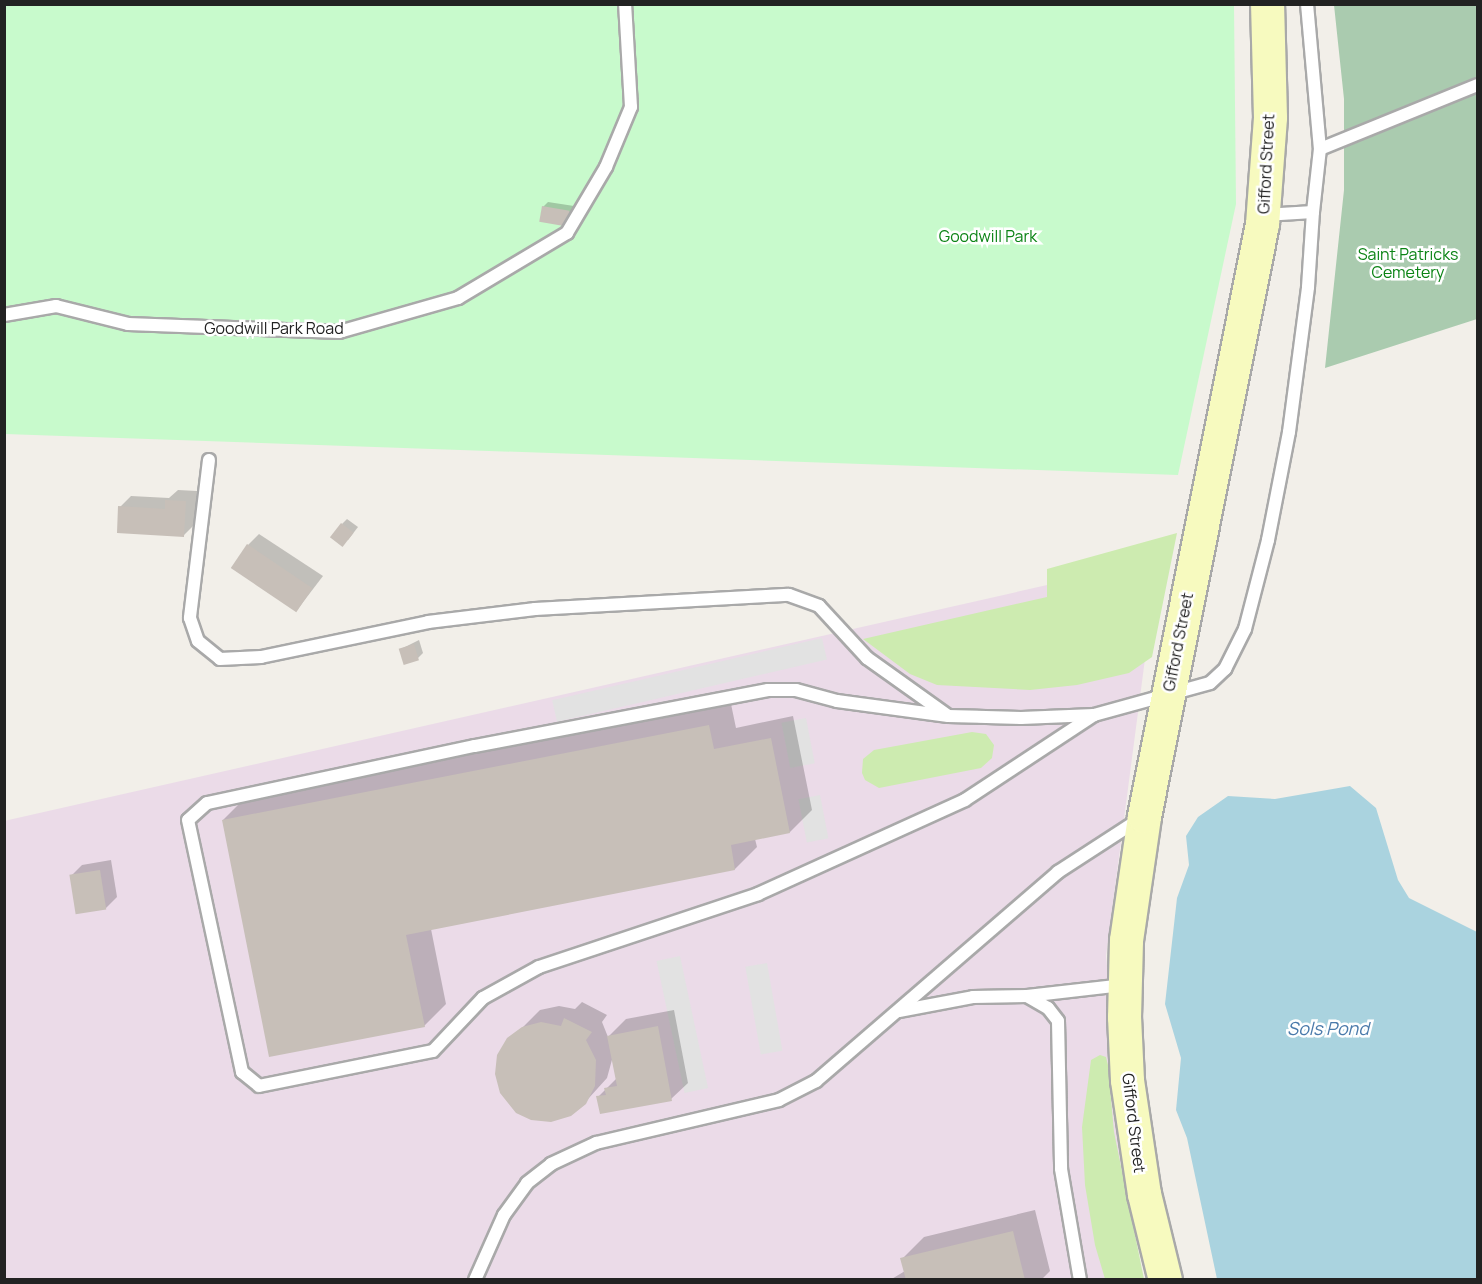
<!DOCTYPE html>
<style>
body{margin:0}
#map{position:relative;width:1482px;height:1284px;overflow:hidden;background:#f2efe9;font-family:Manrope,sans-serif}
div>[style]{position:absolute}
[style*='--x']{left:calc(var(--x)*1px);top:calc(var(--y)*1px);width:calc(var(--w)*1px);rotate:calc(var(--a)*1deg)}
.industrial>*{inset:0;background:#ebdbe8}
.grass>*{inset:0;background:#cdebb0}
.cemetery>*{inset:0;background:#aacbaf}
.park>*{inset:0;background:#c8facc}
.parking>*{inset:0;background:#e2e2e2;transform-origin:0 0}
.water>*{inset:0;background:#aad3df}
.shadow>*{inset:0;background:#0003}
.building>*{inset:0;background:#c7bfb8;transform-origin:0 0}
.roads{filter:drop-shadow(2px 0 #a9a9a9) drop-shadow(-2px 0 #a9a9a9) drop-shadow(0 2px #a9a9a9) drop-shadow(0 -2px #a9a9a9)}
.lane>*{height:12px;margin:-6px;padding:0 6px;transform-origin:6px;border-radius:6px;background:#fff}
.secondary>*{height:33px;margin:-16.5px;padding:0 16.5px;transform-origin:16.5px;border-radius:16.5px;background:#f7fabf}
span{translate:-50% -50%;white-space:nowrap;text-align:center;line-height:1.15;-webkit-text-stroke:5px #fff;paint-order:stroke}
.street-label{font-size:16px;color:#222}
.park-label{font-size:16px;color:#0c8416}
.water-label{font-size:18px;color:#4a7aab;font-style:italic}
.frame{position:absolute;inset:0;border:6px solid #222;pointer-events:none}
</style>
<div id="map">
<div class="industrial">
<i style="clip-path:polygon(1158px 560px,1106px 956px,1140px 1279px,5px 1279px,4px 821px)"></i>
</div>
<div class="grass">
<i style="clip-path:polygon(1177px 533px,1152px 657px,1129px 673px,1077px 685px,1030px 690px,937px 685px,910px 674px,863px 639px,1047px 597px,1047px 569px)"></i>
<i style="clip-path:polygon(972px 732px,986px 734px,994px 745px,992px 758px,981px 768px,879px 788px,865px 780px,862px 773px,863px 759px,874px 750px)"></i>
<i style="clip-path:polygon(1100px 1055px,1106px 1057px,1108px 1065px,1114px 1132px,1144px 1279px,1105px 1279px,1095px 1245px,1085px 1185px,1082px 1127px,1091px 1060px)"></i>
</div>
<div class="cemetery">
<i style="clip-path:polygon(1334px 5px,1477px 5px,1477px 319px,1325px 368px,1344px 190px,1344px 99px)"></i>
</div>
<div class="park">
<i style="clip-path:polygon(5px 5px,1234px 5px,1236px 204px,1178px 475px,5px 434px)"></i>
</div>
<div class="parking">
<i style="left:822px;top:638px;width:22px;height:277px;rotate:77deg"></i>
<i style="left:806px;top:718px;width:46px;height:25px;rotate:79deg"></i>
<i style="left:820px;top:795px;width:44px;height:22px;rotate:79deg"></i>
<i style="left:680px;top:956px;width:135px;height:24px;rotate:78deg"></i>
<i style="left:767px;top:963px;width:89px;height:22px;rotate:80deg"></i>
</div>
<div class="water">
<i style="clip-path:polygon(1350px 786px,1376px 808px,1398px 880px,1409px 898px,1477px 932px,1477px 1279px,1217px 1279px,1187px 1138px,1176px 1110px,1181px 1058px,1165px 1004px,1177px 898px,1189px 865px,1186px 836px,1198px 817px,1228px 796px,1275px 799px)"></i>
</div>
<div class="shadow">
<i style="clip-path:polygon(548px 202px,574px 206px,572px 221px,543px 207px)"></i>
<i style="clip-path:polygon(178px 490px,197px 491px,195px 524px,184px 535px,120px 507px,131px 496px,169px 498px)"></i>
<i style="clip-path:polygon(347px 519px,358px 527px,348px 540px,342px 524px)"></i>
<i style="clip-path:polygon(259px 534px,323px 576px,297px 610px,248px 545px)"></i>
<i style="clip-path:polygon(419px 640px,423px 653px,418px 658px,401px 649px)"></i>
<i style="clip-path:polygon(731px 704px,736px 728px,793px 716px,812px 810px,790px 832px,755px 839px,757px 847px,735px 869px,431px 929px,446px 1004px,424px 1026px,223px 820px,245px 798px)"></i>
<i style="clip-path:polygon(111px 860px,117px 897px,106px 908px,77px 913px,71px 876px,82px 865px)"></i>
<i style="clip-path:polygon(582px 1002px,607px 1015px,602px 1022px,608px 1037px,626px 1019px,674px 1010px,688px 1083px,671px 1099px,598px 1097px,617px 1078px,613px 1056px,607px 1078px,579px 1109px,519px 1031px,540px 1010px,559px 1006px,575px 1009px)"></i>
<i style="clip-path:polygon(1035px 1210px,1050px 1271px,1041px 1280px,890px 1280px,905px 1271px,902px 1259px,924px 1237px)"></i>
</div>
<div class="building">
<i style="left:542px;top:206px;width:28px;height:16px;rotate:10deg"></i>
<i style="clip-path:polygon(165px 500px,186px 501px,184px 537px,117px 533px,118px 506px,165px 509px)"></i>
<i style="left:341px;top:523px;width:16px;height:18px;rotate:38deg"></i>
<i style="left:247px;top:544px;width:79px;height:29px;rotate:34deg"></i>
<i style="left:414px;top:644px;width:17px;height:16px;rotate:73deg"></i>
<i style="clip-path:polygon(709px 725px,714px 749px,771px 738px,790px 833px,731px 845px,735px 870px,406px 935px,425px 1027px,269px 1057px,222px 820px)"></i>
<i style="left:100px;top:870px;width:40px;height:31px;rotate:81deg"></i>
<i style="clip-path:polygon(564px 1018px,592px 1032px,586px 1040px,596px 1060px,595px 1086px,586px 1104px,571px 1116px,551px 1122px,531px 1120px,516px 1113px,500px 1093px,495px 1074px,497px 1055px,507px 1038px,522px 1027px,541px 1022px,561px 1026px)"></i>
<i style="clip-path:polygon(658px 1026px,672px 1101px,600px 1114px,596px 1096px,606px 1095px,604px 1088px,617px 1086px,607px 1036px)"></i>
<i style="clip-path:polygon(1013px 1231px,1025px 1280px,906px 1280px,900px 1258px)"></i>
</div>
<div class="roads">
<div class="lane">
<i style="--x:1307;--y:4;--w:146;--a:84.9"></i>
<i style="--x:1320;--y:149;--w:170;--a:-22.1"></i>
<i style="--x:1313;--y:212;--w:63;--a:-83.7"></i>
<i style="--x:4;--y:315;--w:53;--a:-9.8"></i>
<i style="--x:56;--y:306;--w:74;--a:14"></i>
<i style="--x:128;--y:324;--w:211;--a:2.2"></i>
<i style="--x:339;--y:332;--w:124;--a:-15.9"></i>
<i style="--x:458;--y:298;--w:127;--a:-30.8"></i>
<i style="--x:567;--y:233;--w:77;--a:-59.4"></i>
<i style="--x:606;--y:167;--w:65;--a:-67.4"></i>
<i style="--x:631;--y:107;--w:103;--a:-93.3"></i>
<i style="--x:209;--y:460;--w:159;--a:96.9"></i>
<i style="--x:190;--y:618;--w:24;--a:71"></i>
<i style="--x:198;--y:641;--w:28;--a:39"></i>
<i style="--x:220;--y:659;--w:41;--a:-2.8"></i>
<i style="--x:261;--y:657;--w:171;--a:-11.8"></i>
<i style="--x:428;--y:622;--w:108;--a:-6.9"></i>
<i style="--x:535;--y:609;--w:254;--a:-3.2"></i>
<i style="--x:789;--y:595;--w:32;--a:20"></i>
<i style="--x:819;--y:606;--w:71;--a:47.3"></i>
<i style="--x:867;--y:658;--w:98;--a:35.5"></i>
<i style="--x:1094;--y:715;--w:73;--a:177.6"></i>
<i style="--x:1021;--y:718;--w:73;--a:-178.4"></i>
<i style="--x:948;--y:716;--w:112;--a:-172.3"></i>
<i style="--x:837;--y:701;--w:42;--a:-165"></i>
<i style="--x:796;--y:690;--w:28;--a:180"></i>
<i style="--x:768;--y:690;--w:299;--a:169.2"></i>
<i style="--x:474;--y:746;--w:273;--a:167.9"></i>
<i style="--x:207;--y:803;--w:25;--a:138"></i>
<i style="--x:188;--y:820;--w:258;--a:77.9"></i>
<i style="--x:242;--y:1072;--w:22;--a:39"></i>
<i style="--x:259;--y:1086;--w:177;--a:-11.4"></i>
<i style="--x:433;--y:1051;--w:73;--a:-46.7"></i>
<i style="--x:483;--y:998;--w:64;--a:-29"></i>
<i style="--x:539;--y:967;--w:231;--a:-18.4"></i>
<i style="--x:758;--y:894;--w:227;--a:-24.4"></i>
<i style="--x:965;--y:800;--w:154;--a:-33.4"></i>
<i style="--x:1094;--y:715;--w:120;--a:-15.4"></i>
<i style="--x:1210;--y:683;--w:21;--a:-43"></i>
<i style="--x:1225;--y:669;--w:45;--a:-63.4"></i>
<i style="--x:1245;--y:629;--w:92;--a:-75.5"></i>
<i style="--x:1268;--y:540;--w:110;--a:-79"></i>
<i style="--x:1289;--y:432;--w:146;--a:-82.5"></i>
<i style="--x:1308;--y:287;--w:75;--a:-86.2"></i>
<i style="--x:1313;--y:212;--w:49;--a:176.5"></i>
<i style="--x:1027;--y:996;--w:98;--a:-6.5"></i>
<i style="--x:899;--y:1011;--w:75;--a:-10.7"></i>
<i style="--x:973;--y:997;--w:54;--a:-1.1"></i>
<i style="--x:1027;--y:996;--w:24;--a:30"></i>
<i style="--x:1048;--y:1008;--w:16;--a:52"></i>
<i style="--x:1058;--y:1021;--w:148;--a:88.8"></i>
<i style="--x:1061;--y:1169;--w:113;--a:80.3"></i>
<i style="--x:475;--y:1280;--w:71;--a:-66"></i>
<i style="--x:504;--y:1215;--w:39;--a:-54"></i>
<i style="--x:527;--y:1183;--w:31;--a:-38"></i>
<i style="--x:551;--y:1164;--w:50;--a:-25"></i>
<i style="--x:596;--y:1143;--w:188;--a:-13.2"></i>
<i style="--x:779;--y:1100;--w:42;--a:-27.2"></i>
<i style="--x:816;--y:1081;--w:320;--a:-40.8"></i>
<i style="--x:1058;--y:872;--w:95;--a:-33"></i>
</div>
<div class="secondary">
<i style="--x:1165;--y:1280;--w:89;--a:-103.7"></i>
<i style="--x:1144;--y:1194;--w:115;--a:-98.5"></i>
<i style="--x:1127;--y:1080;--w:63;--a:-92.7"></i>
<i style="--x:1124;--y:1017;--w:77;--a:-88.5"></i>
<i style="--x:1126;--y:940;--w:125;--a:-81.7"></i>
<i style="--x:1144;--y:816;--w:604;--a:-78.73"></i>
<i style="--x:1262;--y:224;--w:107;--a:-85.7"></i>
<i style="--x:1270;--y:117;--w:113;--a:-91.5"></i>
</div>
</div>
<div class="street-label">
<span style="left:1266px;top:164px;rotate:-87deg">Gifford Street</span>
<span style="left:274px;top:328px">Goodwill Park Road</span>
<span style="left:1178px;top:642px;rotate:-79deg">Gifford Street</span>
<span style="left:1134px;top:1123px;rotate:83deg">Gifford Street</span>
</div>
<div class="park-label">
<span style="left:988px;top:236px">Goodwill Park</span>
<span style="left:1408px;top:263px">Saint Patricks<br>Cemetery</span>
</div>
<div class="water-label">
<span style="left:1328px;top:1028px">Sols Pond</span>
</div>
<div class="frame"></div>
</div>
